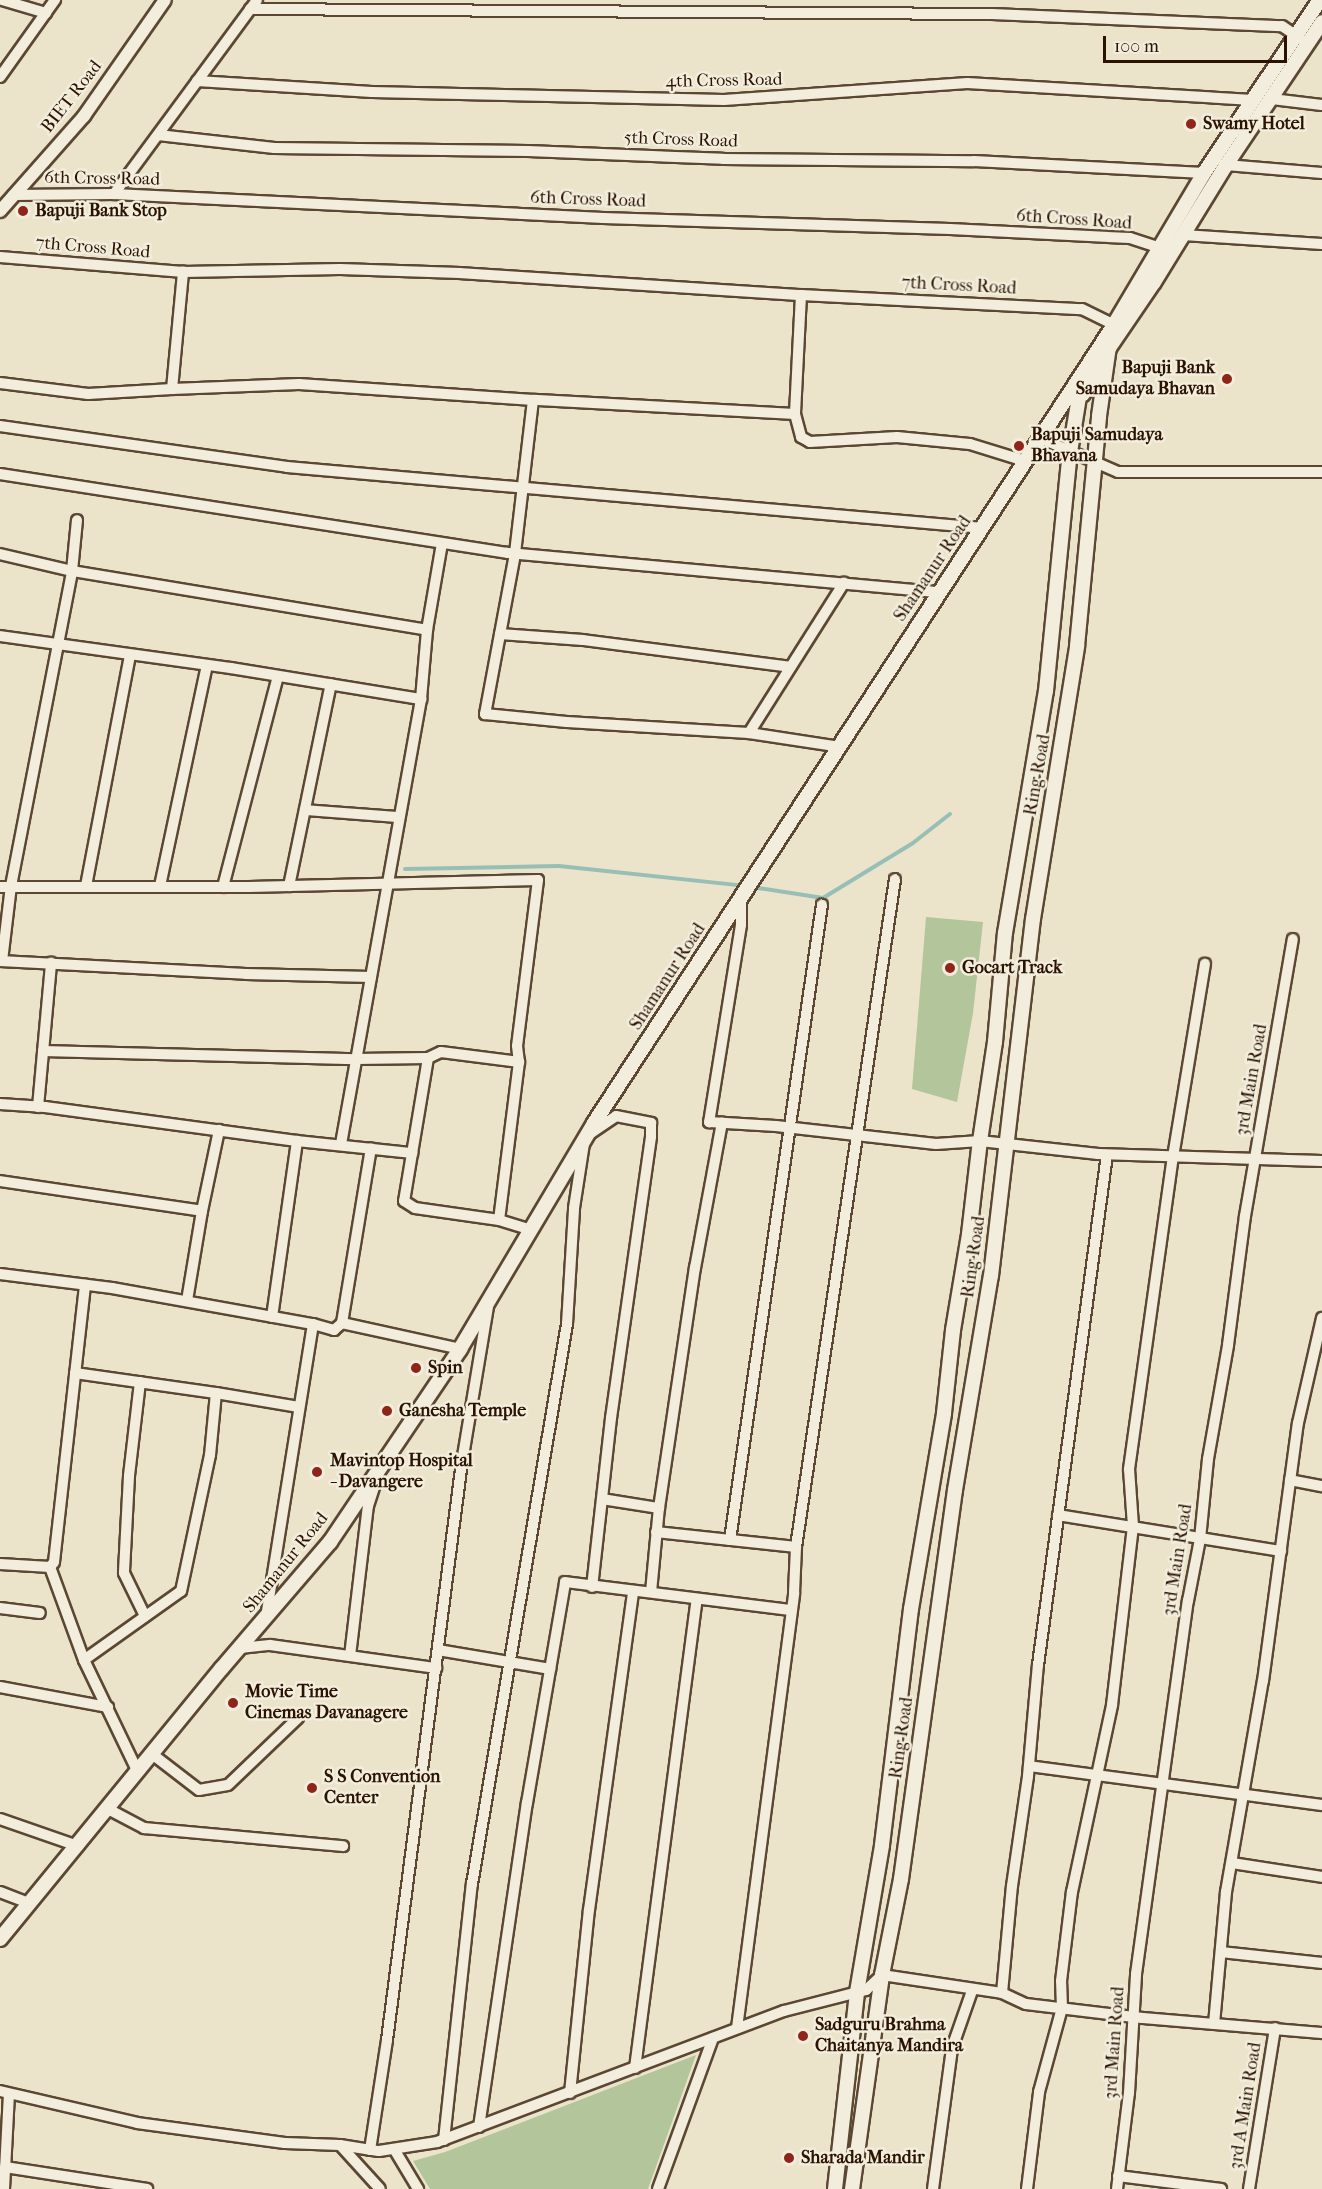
<!DOCTYPE html>
<style>
body{margin:0}
#map{position:relative;width:1322px;height:2189px;overflow:hidden;background:#ebe4ca;font-family:"IM FELL French Canon",serif}
div>[style]{position:absolute}
[style*='--x']{left:calc(var(--x)*1px);top:calc(var(--y)*1px);width:calc(var(--w)*1px);rotate:calc(var(--a)*1deg)}
.green>*{inset:0;background:#b2c59b}
.stream>*{height:4px;margin:-2px;padding:0 2px;transform-origin:2px;border-radius:2px;background:#98bfb6}
.roads{filter:drop-shadow(2px 0 #5b4732) drop-shadow(-2px 0 #5b4732) drop-shadow(0 2px #5b4732) drop-shadow(0 -2px #5b4732)}
.minor>*{height:10px;margin:-5px;padding:0 5px;transform-origin:5px;border-radius:5px;background:#f2eddd}
.tertiary>*{height:12px;margin:-6px;padding:0 6px;transform-origin:6px;border-radius:6px;background:#f2eddd}
.secondary>*{height:14px;margin:-7px;padding:0 7px;transform-origin:7px;border-radius:7px;background:#f2eddd}
.dots>*{width:16px;height:16px;translate:-50% -50%;box-sizing:border-box;border:3px solid #f2eddd;border-radius:50%}
span{translate:-50% -50%;white-space:nowrap;text-align:center;line-height:1.15;-webkit-text-stroke:5px #f2eddd;paint-order:stroke}
.street-label{font-size:18px;color:#2b1300}
.poi-label{font-size:18px;color:#2b1300;font-weight:700}
.left{translate:0 -50%;text-align:left}
.right{translate:-100% -50%;text-align:right}
.scale{position:absolute;left:1103px;top:36px;width:184px;height:27px;box-sizing:border-box;border:3px solid #2b1300;border-top:0;padding-left:8px;font-size:18px;line-height:21px;white-space:nowrap;color:#2b1300;-webkit-text-stroke:4px #f2eddd;paint-order:stroke}
</style>
<div id="map">
<div class="green">
<i style="clip-path:polygon(926px 917px,983px 922px,973px 1013px,957px 1102px,912px 1089px)"></i>
<i style="clip-path:polygon(696px 2055px,648px 2189px,430px 2189px,413px 2161px,445px 2152px)"></i>
</div>
<div class="stream">
<i style="--x:405;--y:869;--w:154;--a:-1.1"></i>
<i style="--x:559;--y:866;--w:187;--a:6.1"></i>
<i style="--x:752;--y:887;--w:72;--a:8.8"></i>
<i style="--x:823;--y:898;--w:105;--a:-31.4"></i>
<i style="--x:913;--y:843;--w:47;--a:-38.1"></i>
</div>
<div class="roads">
<div class="minor">
<i style="--x:2;--y:0;--w:46;--a:16.5"></i>
<i style="--x:250;--y:9;--w:742;--a:0.39"></i>
<i style="--x:992;--y:14;--w:290;--a:2.4"></i>
<i style="--x:1282;--y:26;--w:23;--a:34"></i>
<i style="--x:0;--y:77;--w:95;--a:-54.5"></i>
<i style="--x:197;--y:81;--w:175;--a:3.6"></i>
<i style="--x:372;--y:92;--w:352;--a:1.3"></i>
<i style="--x:724;--y:100;--w:244;--a:-4"></i>
<i style="--x:967;--y:83;--w:286;--a:3.4"></i>
<i style="--x:1272;--y:99;--w:50;--a:6.8"></i>
<i style="--x:158;--y:135;--w:117;--a:6.4"></i>
<i style="--x:274;--y:148;--w:254;--a:0.7"></i>
<i style="--x:528;--y:151;--w:195;--a:2.3"></i>
<i style="--x:723;--y:159;--w:251;--a:0.5"></i>
<i style="--x:974;--y:161;--w:230;--a:3"></i>
<i style="--x:1226;--y:165;--w:96;--a:4.8"></i>
<i style="--x:114;--y:194;--w:241;--a:-53.6"></i>
<i style="--x:13;--y:195;--w:101;--a:-0.6"></i>
<i style="--x:114;--y:194;--w:490;--a:2.8"></i>
<i style="--x:603;--y:218;--w:347;--a:1.8"></i>
<i style="--x:950;--y:229;--w:180;--a:2.9"></i>
<i style="--x:1130;--y:238;--w:33;--a:18"></i>
<i style="--x:1183;--y:235;--w:139;--a:3.7"></i>
<i style="--x:0;--y:257;--w:184;--a:4.7"></i>
<i style="--x:183;--y:272;--w:157;--a:-1.1"></i>
<i style="--x:340;--y:269;--w:120;--a:1.9"></i>
<i style="--x:460;--y:273;--w:342;--a:3.7"></i>
<i style="--x:801;--y:295;--w:119;--a:92.9"></i>
<i style="--x:795;--y:414;--w:262;--a:-176.9"></i>
<i style="--x:533;--y:400;--w:155;--a:96.7"></i>
<i style="--x:515;--y:554;--w:163;--a:100.6"></i>
<i style="--x:485;--y:714;--w:82;--a:5.6"></i>
<i style="--x:567;--y:722;--w:182;--a:3.5"></i>
<i style="--x:749;--y:733;--w:92;--a:8.7"></i>
<i style="--x:801;--y:295;--w:281;--a:2.9"></i>
<i style="--x:1082;--y:309;--w:34;--a:26"></i>
<i style="--x:0;--y:383;--w:89;--a:7.1"></i>
<i style="--x:88;--y:394;--w:84;--a:-3.4"></i>
<i style="--x:172;--y:389;--w:118;--a:-84.6"></i>
<i style="--x:172;--y:389;--w:127;--a:-2.3"></i>
<i style="--x:299;--y:384;--w:235;--a:3.9"></i>
<i style="--x:795;--y:414;--w:24;--a:75"></i>
<i style="--x:801;--y:437;--w:10;--a:29"></i>
<i style="--x:810;--y:442;--w:87;--a:-3.3"></i>
<i style="--x:897;--y:437;--w:73;--a:5.5"></i>
<i style="--x:970;--y:444;--w:58;--a:17.2"></i>
<i style="--x:0;--y:426;--w:290;--a:8.1"></i>
<i style="--x:287;--y:467;--w:699;--a:5.01"></i>
<i style="--x:1040;--y:438;--w:85;--a:23.6"></i>
<i style="--x:1118;--y:472;--w:204;--a:0"></i>
<i style="--x:0;--y:474;--w:514;--a:8.84"></i>
<i style="--x:508;--y:553;--w:433;--a:5.2"></i>
<i style="--x:0;--y:554;--w:74;--a:13.3"></i>
<i style="--x:72;--y:571;--w:360;--a:9.4"></i>
<i style="--x:500;--y:634;--w:83;--a:4.1"></i>
<i style="--x:583;--y:640;--w:209;--a:7.4"></i>
<i style="--x:0;--y:636;--w:233;--a:7.9"></i>
<i style="--x:231;--y:668;--w:193;--a:9.3"></i>
<i style="--x:749;--y:733;--w:178;--a:-57.7"></i>
<i style="--x:305;--y:810;--w:94;--a:4.3"></i>
<i style="--x:86;--y:886;--w:235;--a:-79.2"></i>
<i style="--x:160;--y:886;--w:226;--a:-78"></i>
<i style="--x:289;--y:886;--w:206;--a:-78.3"></i>
<i style="--x:0;--y:887;--w:249;--a:0"></i>
<i style="--x:249;--y:887;--w:289;--a:-1.4"></i>
<i style="--x:538;--y:880;--w:167;--a:97.2"></i>
<i style="--x:517;--y:1046;--w:16;--a:83"></i>
<i style="--x:223;--y:887;--w:218;--a:-75.4"></i>
<i style="--x:741;--y:899;--w:26;--a:90"></i>
<i style="--x:741;--y:925;--w:200;--a:99.2"></i>
<i style="--x:709;--y:1122;--w:67;--a:3.4"></i>
<i style="--x:776;--y:1126;--w:161;--a:6.4"></i>
<i style="--x:936;--y:1144;--w:44;--a:-3.9"></i>
<i style="--x:980;--y:1141;--w:119;--a:6.3"></i>
<i style="--x:1098;--y:1154;--w:224;--a:1.8"></i>
<i style="--x:0;--y:961;--w:246;--a:3"></i>
<i style="--x:246;--y:974;--w:125;--a:1.4"></i>
<i style="--x:2;--y:961;--w:76;--a:-83.2"></i>
<i style="--x:11;--y:886;--w:321;--a:-79"></i>
<i style="--x:72;--y:571;--w:51;--a:-84.4"></i>
<i style="--x:43;--y:1051;--w:313;--a:1.5"></i>
<i style="--x:356;--y:1059;--w:72;--a:-0.8"></i>
<i style="--x:428;--y:1058;--w:145;--a:99.5"></i>
<i style="--x:404;--y:1201;--w:13;--a:32"></i>
<i style="--x:415;--y:1208;--w:85;--a:8.1"></i>
<i style="--x:499;--y:1220;--w:34;--a:17"></i>
<i style="--x:428;--y:1058;--w:14;--a:-25"></i>
<i style="--x:441;--y:1052;--w:79;--a:7.3"></i>
<i style="--x:519;--y:1062;--w:159;--a:97.2"></i>
<i style="--x:0;--y:1104;--w:45;--a:3.8"></i>
<i style="--x:45;--y:1107;--w:254;--a:7.7"></i>
<i style="--x:38;--y:1107;--w:145;--a:-84.8"></i>
<i style="--x:341;--y:1144;--w:452;--a:-79.8"></i>
<i style="--x:421;--y:699;--w:69;--a:-85"></i>
<i style="--x:427;--y:630;--w:88;--a:-80.2"></i>
<i style="--x:0;--y:1181;--w:204;--a:8.4"></i>
<i style="--x:202;--y:1211;--w:91;--a:99.5"></i>
<i style="--x:202;--y:1211;--w:83;--a:-78.1"></i>
<i style="--x:0;--y:1274;--w:113;--a:7.1"></i>
<i style="--x:112;--y:1288;--w:204;--a:10.2"></i>
<i style="--x:313;--y:1324;--w:297;--a:99.1"></i>
<i style="--x:272;--y:1317;--w:178;--a:-81.9"></i>
<i style="--x:297;--y:1141;--w:116;--a:6"></i>
<i style="--x:342;--y:1323;--w:121;--a:12.4"></i>
<i style="--x:313;--y:1324;--w:22;--a:16"></i>
<i style="--x:334;--y:1330;--w:11;--a:-41"></i>
<i style="--x:342;--y:1323;--w:177;--a:-80.6"></i>
<i style="--x:75;--y:1373;--w:142;--a:8.1"></i>
<i style="--x:216;--y:1393;--w:62;--a:95.5"></i>
<i style="--x:210;--y:1455;--w:139;--a:102"></i>
<i style="--x:181;--y:1591;--w:119;--a:144.6"></i>
<i style="--x:140;--y:1382;--w:95;--a:96.7"></i>
<i style="--x:129;--y:1476;--w:97;--a:93"></i>
<i style="--x:124;--y:1573;--w:48;--a:64"></i>
<i style="--x:216;--y:1393;--w:84;--a:9.6"></i>
<i style="--x:1290;--y:1480;--w:33;--a:11"></i>
<i style="--x:602;--y:1499;--w:58;--a:9"></i>
<i style="--x:1058;--y:1515;--w:226;--a:9.2"></i>
<i style="--x:656;--y:1532;--w:141;--a:6.1"></i>
<i style="--x:730;--y:1540;--w:642;--a:-81.76"></i>
<i style="--x:0;--y:1564;--w:50;--a:3.4"></i>
<i style="--x:50;--y:1567;--w:99;--a:69.9"></i>
<i style="--x:84;--y:1660;--w:124;--a:64.3"></i>
<i style="--x:50;--y:1567;--w:6;--a:-51"></i>
<i style="--x:54;--y:1562;--w:279;--a:-83.6"></i>
<i style="--x:651;--y:1592;--w:84;--a:-84.6"></i>
<i style="--x:659;--y:1508;--w:243;--a:-81.5"></i>
<i style="--x:695;--y:1268;--w:148;--a:-79.5"></i>
<i style="--x:0;--y:1608;--w:40;--a:7.1"></i>
<i style="--x:240;--y:1648;--w:30;--a:-6"></i>
<i style="--x:270;--y:1645;--w:168;--a:7.9"></i>
<i style="--x:438;--y:1650;--w:114;--a:9.6"></i>
<i style="--x:350;--y:1656;--w:151;--a:-83.2"></i>
<i style="--x:368;--y:1506;--w:32;--a:-72"></i>
<i style="--x:0;--y:1687;--w:110;--a:10.5"></i>
<i style="--x:152;--y:1754;--w:59;--a:37.5"></i>
<i style="--x:199;--y:1790;--w:29;--a:-10"></i>
<i style="--x:228;--y:1785;--w:97;--a:-43.7"></i>
<i style="--x:1029;--y:1766;--w:296;--a:7.6"></i>
<i style="--x:108;--y:1809;--w:41;--a:27.8"></i>
<i style="--x:144;--y:1828;--w:200;--a:5.2"></i>
<i style="--x:0;--y:1819;--w:83;--a:19.1"></i>
<i style="--x:1232;--y:1863;--w:91;--a:8.8"></i>
<i style="--x:0;--y:1892;--w:31;--a:21"></i>
<i style="--x:1221;--y:1952;--w:102;--a:6.2"></i>
<i style="--x:1002;--y:1993;--w:107;--a:-84.7"></i>
<i style="--x:1012;--y:1886;--w:111;--a:-81.7"></i>
<i style="--x:1028;--y:1776;--w:111;--a:-84.9"></i>
<i style="--x:1038;--y:1665;--w:515;--a:-82.3"></i>
<i style="--x:1214;--y:2024;--w:133;--a:-84.8"></i>
<i style="--x:1226;--y:1892;--w:214;--a:-80.1"></i>
<i style="--x:1263;--y:1681;--w:260;--a:-82.3"></i>
<i style="--x:1298;--y:1423;--w:108;--a:-77.1"></i>
<i style="--x:737;--y:2028;--w:439;--a:-82.5"></i>
<i style="--x:794;--y:1593;--w:46;--a:-87.5"></i>
<i style="--x:796;--y:1547;--w:675;--a:-81.57"></i>
<i style="--x:635;--y:2068;--w:473;--a:-82.5"></i>
<i style="--x:0;--y:2091;--w:141;--a:13.1"></i>
<i style="--x:137;--y:2123;--w:149;--a:7.7"></i>
<i style="--x:285;--y:2143;--w:55;--a:2.1"></i>
<i style="--x:340;--y:2145;--w:39;--a:9"></i>
<i style="--x:379;--y:2151;--w:59;--a:-8.8"></i>
<i style="--x:437;--y:2142;--w:371;--a:-20.7"></i>
<i style="--x:784;--y:2011;--w:85;--a:-14.4"></i>
<i style="--x:866;--y:1990;--w:22;--a:-43"></i>
<i style="--x:882;--y:1975;--w:121;--a:8.5"></i>
<i style="--x:1002;--y:1993;--w:26;--a:25"></i>
<i style="--x:1026;--y:2004;--w:117;--a:6.9"></i>
<i style="--x:1142;--y:2018;--w:181;--a:4.8"></i>
<i style="--x:570;--y:2093;--w:184;--a:-84.1"></i>
<i style="--x:589;--y:1910;--w:322;--a:-82.1"></i>
<i style="--x:479;--y:2127;--w:328;--a:-81.6"></i>
<i style="--x:527;--y:1803;--w:224;--a:-80.2"></i>
<i style="--x:565;--y:1582;--w:228;--a:7.1"></i>
<i style="--x:444;--y:2140;--w:258;--a:-83.8"></i>
<i style="--x:472;--y:1884;--w:568;--a:-80.37"></i>
<i style="--x:567;--y:1324;--w:116;--a:-86.5"></i>
<i style="--x:574;--y:1208;--w:72;--a:-81.2"></i>
<i style="--x:585;--y:1137;--w:37;--a:-34"></i>
<i style="--x:616;--y:1116;--w:36;--a:11"></i>
<i style="--x:651;--y:1123;--w:14;--a:90"></i>
<i style="--x:651;--y:1137;--w:284;--a:98.1"></i>
<i style="--x:611;--y:1418;--w:170;--a:96.4"></i>
<i style="--x:340;--y:2145;--w:59;--a:47.7"></i>
<i style="--x:394;--y:2149;--w:47;--a:59"></i>
<i style="--x:370;--y:2150;--w:111;--a:-81.2"></i>
<i style="--x:387;--y:2040;--w:583;--a:-82.61"></i>
<i style="--x:462;--y:1462;--w:157;--a:-80.5"></i>
<i style="--x:5;--y:2167;--w:144;--a:8.8"></i>
<i style="--x:1118;--y:2176;--w:104;--a:7.2"></i>
<i style="--x:4;--y:2189;--w:95;--a:-87"></i>
<i style="--x:658;--y:2189;--w:161;--a:-70"></i>
<i style="--x:933;--y:2189;--w:142;--a:-82.3"></i>
<i style="--x:952;--y:2048;--w:60;--a:-70.7"></i>
<i style="--x:1027;--y:2189;--w:98;--a:-82.9"></i>
<i style="--x:1039;--y:2092;--w:87;--a:-74.7"></i>
<i style="--x:1062;--y:2008;--w:27;--a:-92"></i>
<i style="--x:1061;--y:1981;--w:90;--a:-83"></i>
<i style="--x:1072;--y:1892;--w:191;--a:-77.9"></i>
<i style="--x:1112;--y:1705;--w:180;--a:-83.3"></i>
<i style="--x:1133;--y:1526;--w:57;--a:-94"></i>
<i style="--x:1129;--y:1469;--w:315;--a:-82"></i>
<i style="--x:1173;--y:1157;--w:196;--a:-80.6"></i>
<i style="--x:1117;--y:2189;--w:97;--a:-82.9"></i>
<i style="--x:1129;--y:2093;--w:119;--a:-86.6"></i>
<i style="--x:1136;--y:1974;--w:377;--a:-82.1"></i>
<i style="--x:1188;--y:1601;--w:63;--a:-79"></i>
<i style="--x:1200;--y:1539;--w:80;--a:-84.3"></i>
<i style="--x:1208;--y:1459;--w:116;--a:-80"></i>
<i style="--x:1228;--y:1345;--w:130;--a:-82.5"></i>
<i style="--x:1245;--y:1216;--w:281;--a:-80.2"></i>
<i style="--x:1249;--y:2189;--w:163;--a:-80.8"></i>
</div>
<div class="tertiary">
<i style="--x:0;--y:211;--w:127;--a:-48.5"></i>
<i style="--x:84;--y:116;--w:141;--a:-55.1"></i>
</div>
<div class="secondary">
<i style="--x:1083;--y:394;--w:53;--a:-60.5"></i>
<i style="--x:1109;--y:348;--w:80;--a:-55.7"></i>
<i style="--x:1154;--y:282;--w:137;--a:-58.4"></i>
<i style="--x:1226;--y:165;--w:172;--a:-56.1"></i>
<i style="--x:0;--y:1939;--w:350;--a:-50.7"></i>
<i style="--x:222;--y:1668;--w:166;--a:-49.4"></i>
<i style="--x:330;--y:1542;--w:233;--a:-56"></i>
<i style="--x:460;--y:1349;--w:263;--a:-59.3"></i>
<i style="--x:594;--y:1123;--w:949;--a:-56.91"></i>
<i style="--x:1112;--y:328;--w:180;--a:-59.3"></i>
<i style="--x:1204;--y:173;--w:208;--a:-56.2"></i>
<i style="--x:835;--y:2189;--w:198;--a:-83.6"></i>
<i style="--x:857;--y:1992;--w:149;--a:-80.3"></i>
<i style="--x:882;--y:1845;--w:238;--a:-83"></i>
<i style="--x:911;--y:1609;--w:199;--a:-80.4"></i>
<i style="--x:944;--y:1413;--w:83;--a:-83.8"></i>
<i style="--x:953;--y:1330;--w:97;--a:-80.5"></i>
<i style="--x:969;--y:1234;--w:94;--a:-83.3"></i>
<i style="--x:980;--y:1141;--w:100;--a:-81.4"></i>
<i style="--x:995;--y:1042;--w:109;--a:-84.8"></i>
<i style="--x:1005;--y:933;--w:245;--a:-80.4"></i>
<i style="--x:1046;--y:691;--w:240;--a:-84.3"></i>
<i style="--x:1070;--y:452;--w:74;--a:-80.7"></i>
<i style="--x:852;--y:2189;--w:216;--a:-82"></i>
<i style="--x:882;--y:1975;--w:98;--a:-78.8"></i>
<i style="--x:901;--y:1879;--w:393;--a:-82.1"></i>
<i style="--x:955;--y:1490;--w:217;--a:-80.5"></i>
<i style="--x:991;--y:1276;--w:359;--a:-83.3"></i>
<i style="--x:1033;--y:919;--w:277;--a:-80.8"></i>
<i style="--x:1077;--y:646;--w:231;--a:-84.5"></i>
<i style="--x:1099;--y:416;--w:84;--a:-81.8"></i>
</div>
</div>
<div class="dots">
<i style="left:1191px;top:124px;background:#8f2418"></i>
<i style="left:23px;top:211px;background:#8f2418"></i>
<i style="left:1227px;top:379px;background:#8f2418"></i>
<i style="left:1019px;top:446px;background:#8f2418"></i>
<i style="left:950px;top:968px;background:#8f2418"></i>
<i style="left:416px;top:1368px;background:#8f2418"></i>
<i style="left:387px;top:1411px;background:#8f2418"></i>
<i style="left:317px;top:1472px;background:#8f2418"></i>
<i style="left:233px;top:1703px;background:#8f2418"></i>
<i style="left:312px;top:1788px;background:#8f2418"></i>
<i style="left:803px;top:2036px;background:#8f2418"></i>
<i style="left:789px;top:2158px;background:#8f2418"></i>
</div>
<div class="street-label">
<span style="left:724px;top:81px;rotate:-1deg">4th Cross Road</span>
<span style="left:72px;top:97px;rotate:-52deg">BIET Road</span>
<span style="left:681px;top:140px;rotate:2deg">5th Cross Road</span>
<span style="left:102px;top:179px;rotate:1deg">6th Cross Road</span>
<span style="left:588px;top:200px;rotate:2deg">6th Cross Road</span>
<span style="left:1074px;top:220px;rotate:4deg">6th Cross Road</span>
<span style="left:93px;top:248px;rotate:5deg">7th Cross Road</span>
<span style="left:959px;top:286px;rotate:3deg">7th Cross Road</span>
<span style="left:933px;top:569px;rotate:-56deg">Shamanur Road</span>
<span style="left:1038px;top:775px;rotate:-80deg">Ring Road</span>
<span style="left:668px;top:977px;rotate:-57deg">Shamanur Road</span>
<span style="left:1252px;top:1080px;rotate:-80deg">3rd Main Road</span>
<span style="left:974px;top:1257px;rotate:-82deg">Ring Road</span>
<span style="left:1178px;top:1560px;rotate:-81deg">3rd Main Road</span>
<span style="left:286px;top:1563px;rotate:-51deg">Shamanur Road</span>
<span style="left:902px;top:1738px;rotate:-82deg">Ring Road</span>
<span style="left:1115px;top:2043px;rotate:-86deg">3rd Main Road</span>
<span style="left:1246px;top:2106px;rotate:-81deg">3rd A Main Road</span>
</div>
<div class="poi-label">
<span class="left" style="left:1203px;top:124px">Swamy Hotel</span>
<span class="left" style="left:35px;top:211px">Bapuji Bank Stop</span>
<span class="right" style="left:1215px;top:379px">Bapuji Bank<br>Samudaya Bhavan</span>
<span class="left" style="left:1031px;top:446px">Bapuji Samudaya<br>Bhavana</span>
<span class="left" style="left:962px;top:968px">Gocart Track</span>
<span class="left" style="left:428px;top:1368px">Spin</span>
<span class="left" style="left:399px;top:1411px">Ganesha Temple</span>
<span class="left" style="left:330px;top:1472px">Mavintop Hospital<br>- Davangere</span>
<span class="left" style="left:245px;top:1703px">Movie Time<br>Cinemas Davanagere</span>
<span class="left" style="left:324px;top:1788px">S S Convention<br>Center</span>
<span class="left" style="left:815px;top:2036px">Sadguru Brahma<br>Chaitanya Mandira</span>
<span class="left" style="left:801px;top:2158px">Sharada Mandir</span>
</div>
<div class="scale">100 m</div>
</div>
